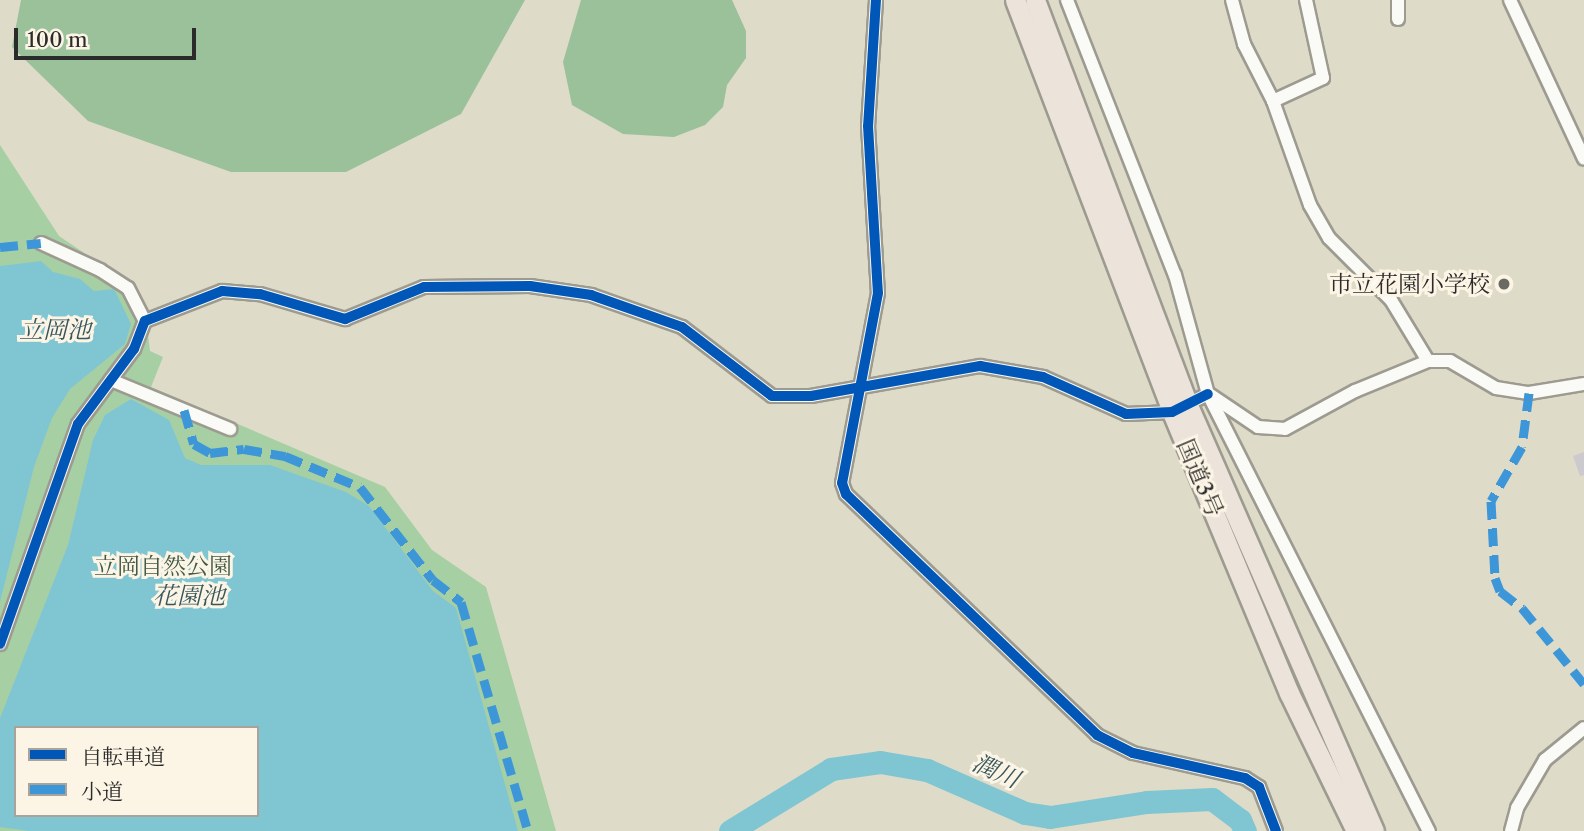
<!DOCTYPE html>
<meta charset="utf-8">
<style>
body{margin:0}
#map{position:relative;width:1584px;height:831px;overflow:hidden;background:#dedbc8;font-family:"Libre Caslon Text","Noto Serif JP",serif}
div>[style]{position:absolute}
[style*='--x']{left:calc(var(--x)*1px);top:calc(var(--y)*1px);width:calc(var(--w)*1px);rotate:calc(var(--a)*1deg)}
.green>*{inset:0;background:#a6cfa4}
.forest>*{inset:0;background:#9ac19a}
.water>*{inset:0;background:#80c6d2}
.river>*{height:23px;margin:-11.5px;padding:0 11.5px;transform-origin:11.5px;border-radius:11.5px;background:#80c6d2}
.building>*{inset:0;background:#ccc9cf}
.roads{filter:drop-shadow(2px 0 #9d9b90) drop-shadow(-2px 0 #9d9b90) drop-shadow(0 2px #9d9b90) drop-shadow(0 -2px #9d9b90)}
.minor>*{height:12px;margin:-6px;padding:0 6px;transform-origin:6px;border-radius:6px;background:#fafaf7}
.highway>*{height:19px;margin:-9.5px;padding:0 9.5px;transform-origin:9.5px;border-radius:9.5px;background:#ece4db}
.quiet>*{height:9px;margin-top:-4.5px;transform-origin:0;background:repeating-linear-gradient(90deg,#3c96d7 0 18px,transparent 0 27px)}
.cycleway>*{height:10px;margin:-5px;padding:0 5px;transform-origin:5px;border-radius:5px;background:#0057b8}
.dots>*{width:19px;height:19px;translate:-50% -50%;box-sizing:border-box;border:4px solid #fcf5e5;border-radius:50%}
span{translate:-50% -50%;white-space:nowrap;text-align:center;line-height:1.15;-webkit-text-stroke:6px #fcf5e5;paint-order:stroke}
.poi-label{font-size:23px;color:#2b2b2b}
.right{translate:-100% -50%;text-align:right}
.street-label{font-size:23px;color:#2b2b2b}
.park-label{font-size:23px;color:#425a47}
.water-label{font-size:24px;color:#38575e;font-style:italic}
.legend{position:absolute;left:14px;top:726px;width:245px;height:91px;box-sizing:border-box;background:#fcf5e5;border:2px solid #a8a49b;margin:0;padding:9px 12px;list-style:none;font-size:21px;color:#2b2b2b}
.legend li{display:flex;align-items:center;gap:14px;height:35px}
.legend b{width:35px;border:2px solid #a8a49b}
.scale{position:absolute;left:14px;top:28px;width:182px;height:32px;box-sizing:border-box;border:4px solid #2b2b2b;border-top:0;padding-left:9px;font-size:21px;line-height:24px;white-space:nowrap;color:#2b2b2b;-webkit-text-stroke:5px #fcf5e5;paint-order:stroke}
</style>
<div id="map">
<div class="green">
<i style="clip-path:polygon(evenodd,0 145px,59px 236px,130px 284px,144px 303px,150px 351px,163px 357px,151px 387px,385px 487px,432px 550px,486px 587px,556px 831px,0 831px,0 145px,16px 728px,257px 728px,257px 815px,16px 815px,16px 728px)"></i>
</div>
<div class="forest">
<i style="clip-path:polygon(21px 0,525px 0,461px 114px,346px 172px,231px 172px,88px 121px,12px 47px)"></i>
<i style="clip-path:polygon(581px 0,732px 0,746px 31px,746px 58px,727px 85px,723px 107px,705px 125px,674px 137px,623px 134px,572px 105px,563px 62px)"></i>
</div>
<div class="water">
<i style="clip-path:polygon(41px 261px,53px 272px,80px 279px,94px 291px,114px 289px,131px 324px,125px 344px,70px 389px,52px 418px,34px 467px,0 602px,0 266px)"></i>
<i style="clip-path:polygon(evenodd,131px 399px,169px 420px,185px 458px,201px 465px,270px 465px,346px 492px,369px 506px,433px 591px,456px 608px,518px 831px,29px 831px,0 827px,0 718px,68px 545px,93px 440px,105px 415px,131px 399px,16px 728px,257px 728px,257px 815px,16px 815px,16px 728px)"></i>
</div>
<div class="river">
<i style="--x:730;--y:831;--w:119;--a:-31.5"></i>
<i style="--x:831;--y:769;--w:49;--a:-8.1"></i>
<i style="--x:880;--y:762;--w:48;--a:9.7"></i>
<i style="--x:927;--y:770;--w:107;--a:23.7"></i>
<i style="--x:1025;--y:813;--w:25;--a:9"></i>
<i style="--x:1050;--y:817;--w:98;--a:-8.8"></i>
<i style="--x:1147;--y:802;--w:65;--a:-2.6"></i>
<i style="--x:1212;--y:799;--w:35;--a:37"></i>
<i style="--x:1240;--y:820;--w:12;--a:66"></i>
</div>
<div class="building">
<i style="clip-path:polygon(1584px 452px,1584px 475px,1580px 476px,1573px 456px)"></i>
</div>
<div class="roads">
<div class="minor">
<i style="--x:876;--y:0;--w:126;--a:93.6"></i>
<i style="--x:868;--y:126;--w:167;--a:86.6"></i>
<i style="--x:878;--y:293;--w:193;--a:100.7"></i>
<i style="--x:842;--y:483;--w:12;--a:70"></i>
<i style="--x:846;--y:494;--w:348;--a:43.8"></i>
<i style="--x:1097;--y:735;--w:40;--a:26.6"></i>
<i style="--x:1133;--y:753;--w:115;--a:12.6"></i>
<i style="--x:1245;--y:778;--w:17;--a:33"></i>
<i style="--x:1259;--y:787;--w:47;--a:68.9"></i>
<i style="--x:1067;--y:0;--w:295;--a:68.6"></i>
<i style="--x:1175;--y:275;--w:123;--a:74.5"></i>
<i style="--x:1208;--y:394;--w:490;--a:63.2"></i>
<i style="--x:1232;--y:0;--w:46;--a:74.7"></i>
<i style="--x:1244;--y:44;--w:64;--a:63"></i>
<i style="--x:1273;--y:101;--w:110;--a:70.4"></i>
<i style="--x:1310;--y:205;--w:38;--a:60"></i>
<i style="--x:1329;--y:238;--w:88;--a:45"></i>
<i style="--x:1391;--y:300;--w:71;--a:58.8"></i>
<i style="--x:1398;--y:0;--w:19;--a:90"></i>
<i style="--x:1510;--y:0;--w:175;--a:65"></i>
<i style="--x:1273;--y:101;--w:55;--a:-24.7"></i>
<i style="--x:1323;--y:78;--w:80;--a:-102.3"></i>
<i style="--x:41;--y:243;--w:65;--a:24.6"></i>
<i style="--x:100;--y:270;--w:33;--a:33"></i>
<i style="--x:128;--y:288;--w:37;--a:63"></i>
<i style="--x:111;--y:380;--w:129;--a:22.4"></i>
<i style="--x:1209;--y:394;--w:59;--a:34"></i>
<i style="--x:1258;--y:427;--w:27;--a:4"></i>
<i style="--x:1285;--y:429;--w:80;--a:-28.5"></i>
<i style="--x:1355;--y:391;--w:79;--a:-22.3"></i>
<i style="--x:1428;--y:361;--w:22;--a:0"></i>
<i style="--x:1450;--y:361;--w:53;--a:30.4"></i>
<i style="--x:1496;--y:388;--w:33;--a:9"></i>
<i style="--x:1529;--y:393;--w:56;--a:-9.3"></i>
<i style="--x:0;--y:644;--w:233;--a:-70.5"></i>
<i style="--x:78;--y:424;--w:94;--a:-53.3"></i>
<i style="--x:134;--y:349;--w:30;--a:-69"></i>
<i style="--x:145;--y:321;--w:83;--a:-21.3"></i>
<i style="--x:222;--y:291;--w:38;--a:5"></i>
<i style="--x:260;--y:294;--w:89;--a:16.4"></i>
<i style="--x:345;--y:319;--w:85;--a:-22.1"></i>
<i style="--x:424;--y:287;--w:106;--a:-0.5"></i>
<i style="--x:530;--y:286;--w:62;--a:8.4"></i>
<i style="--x:591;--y:295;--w:96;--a:19.4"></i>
<i style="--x:682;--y:327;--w:113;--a:37.5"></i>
<i style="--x:772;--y:396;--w:39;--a:0"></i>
<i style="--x:811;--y:396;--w:172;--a:-10.1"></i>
<i style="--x:980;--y:366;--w:64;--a:9.9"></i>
<i style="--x:1043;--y:377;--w:91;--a:24"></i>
<i style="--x:1126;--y:414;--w:46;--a:-2.5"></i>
<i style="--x:1172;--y:412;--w:40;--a:-26.6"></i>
<i style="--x:1511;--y:831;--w:24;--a:-75"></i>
<i style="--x:1517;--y:808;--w:56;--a:-59.7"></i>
<i style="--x:1545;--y:760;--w:50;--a:-39.4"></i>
</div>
<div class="highway">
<i style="--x:1015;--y:0;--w:441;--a:69.1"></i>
<i style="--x:1172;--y:412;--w:304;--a:67.4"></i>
<i style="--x:1289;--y:693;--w:153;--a:64.1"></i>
<i style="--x:1035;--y:0;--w:431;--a:69.3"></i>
<i style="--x:1187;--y:403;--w:467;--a:66.4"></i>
</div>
</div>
<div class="quiet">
<i style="--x:0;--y:247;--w:41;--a:-5.6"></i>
<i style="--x:1529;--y:393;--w:54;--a:97.4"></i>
<i style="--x:1522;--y:447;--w:62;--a:119.9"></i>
<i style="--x:1491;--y:501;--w:77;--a:87"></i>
<i style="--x:1495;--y:578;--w:14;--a:69"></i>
<i style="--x:1500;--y:591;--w:28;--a:38"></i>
<i style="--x:1522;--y:608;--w:98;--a:50.8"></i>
<i style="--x:184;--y:410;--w:35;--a:74"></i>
<i style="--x:194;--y:444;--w:18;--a:29"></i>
<i style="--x:210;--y:453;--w:34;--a:-7"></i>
<i style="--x:244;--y:449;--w:42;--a:9.7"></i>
<i style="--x:285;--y:456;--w:81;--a:22.5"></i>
<i style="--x:360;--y:487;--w:118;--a:51.9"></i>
<i style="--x:433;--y:580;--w:36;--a:38"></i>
<i style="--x:461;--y:602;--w:239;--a:73.7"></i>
</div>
<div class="cycleway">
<i style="--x:876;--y:0;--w:126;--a:93.6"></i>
<i style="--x:868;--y:126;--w:167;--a:86.6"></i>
<i style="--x:878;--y:293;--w:193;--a:100.7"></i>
<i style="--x:842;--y:483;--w:12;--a:70"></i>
<i style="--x:846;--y:494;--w:348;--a:43.8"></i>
<i style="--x:1097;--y:735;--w:40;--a:26.6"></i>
<i style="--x:1133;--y:753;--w:115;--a:12.6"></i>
<i style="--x:1245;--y:778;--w:17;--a:33"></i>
<i style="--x:1259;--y:787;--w:47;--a:68.9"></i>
<i style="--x:0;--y:644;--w:233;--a:-70.5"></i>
<i style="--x:78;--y:424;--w:94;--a:-53.3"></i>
<i style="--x:134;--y:349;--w:30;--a:-69"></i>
<i style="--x:145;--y:321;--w:83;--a:-21.3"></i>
<i style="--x:222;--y:291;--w:38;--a:5"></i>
<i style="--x:260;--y:294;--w:89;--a:16.4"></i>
<i style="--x:345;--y:319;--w:85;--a:-22.1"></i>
<i style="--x:424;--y:287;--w:106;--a:-0.5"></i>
<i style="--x:530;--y:286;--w:62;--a:8.4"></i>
<i style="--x:591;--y:295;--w:96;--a:19.4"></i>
<i style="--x:682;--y:327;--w:113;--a:37.5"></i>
<i style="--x:772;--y:396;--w:39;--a:0"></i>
<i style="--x:811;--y:396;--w:172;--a:-10.1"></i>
<i style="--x:980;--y:366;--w:64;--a:9.9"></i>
<i style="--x:1043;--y:377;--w:91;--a:24"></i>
<i style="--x:1126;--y:414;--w:46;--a:-2.5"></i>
<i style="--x:1172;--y:412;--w:40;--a:-26.6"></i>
</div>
<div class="dots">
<i style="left:1504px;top:284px;background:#6a6962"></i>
</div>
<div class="poi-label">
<span class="right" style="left:1490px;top:284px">市立花園小学校</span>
</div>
<div class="street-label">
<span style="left:1200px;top:478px;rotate:67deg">国道3号</span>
</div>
<div class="park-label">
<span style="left:163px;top:566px">立岡自然公園</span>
</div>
<div class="water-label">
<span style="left:55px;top:330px">立岡池</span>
<span style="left:189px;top:596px">花園池</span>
<span style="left:996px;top:771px;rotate:24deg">潤川</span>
</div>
<ul class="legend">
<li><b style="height:9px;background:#0057b8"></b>自転車道</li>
<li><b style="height:9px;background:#3c96d7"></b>小道</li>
</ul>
<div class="scale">100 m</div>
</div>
